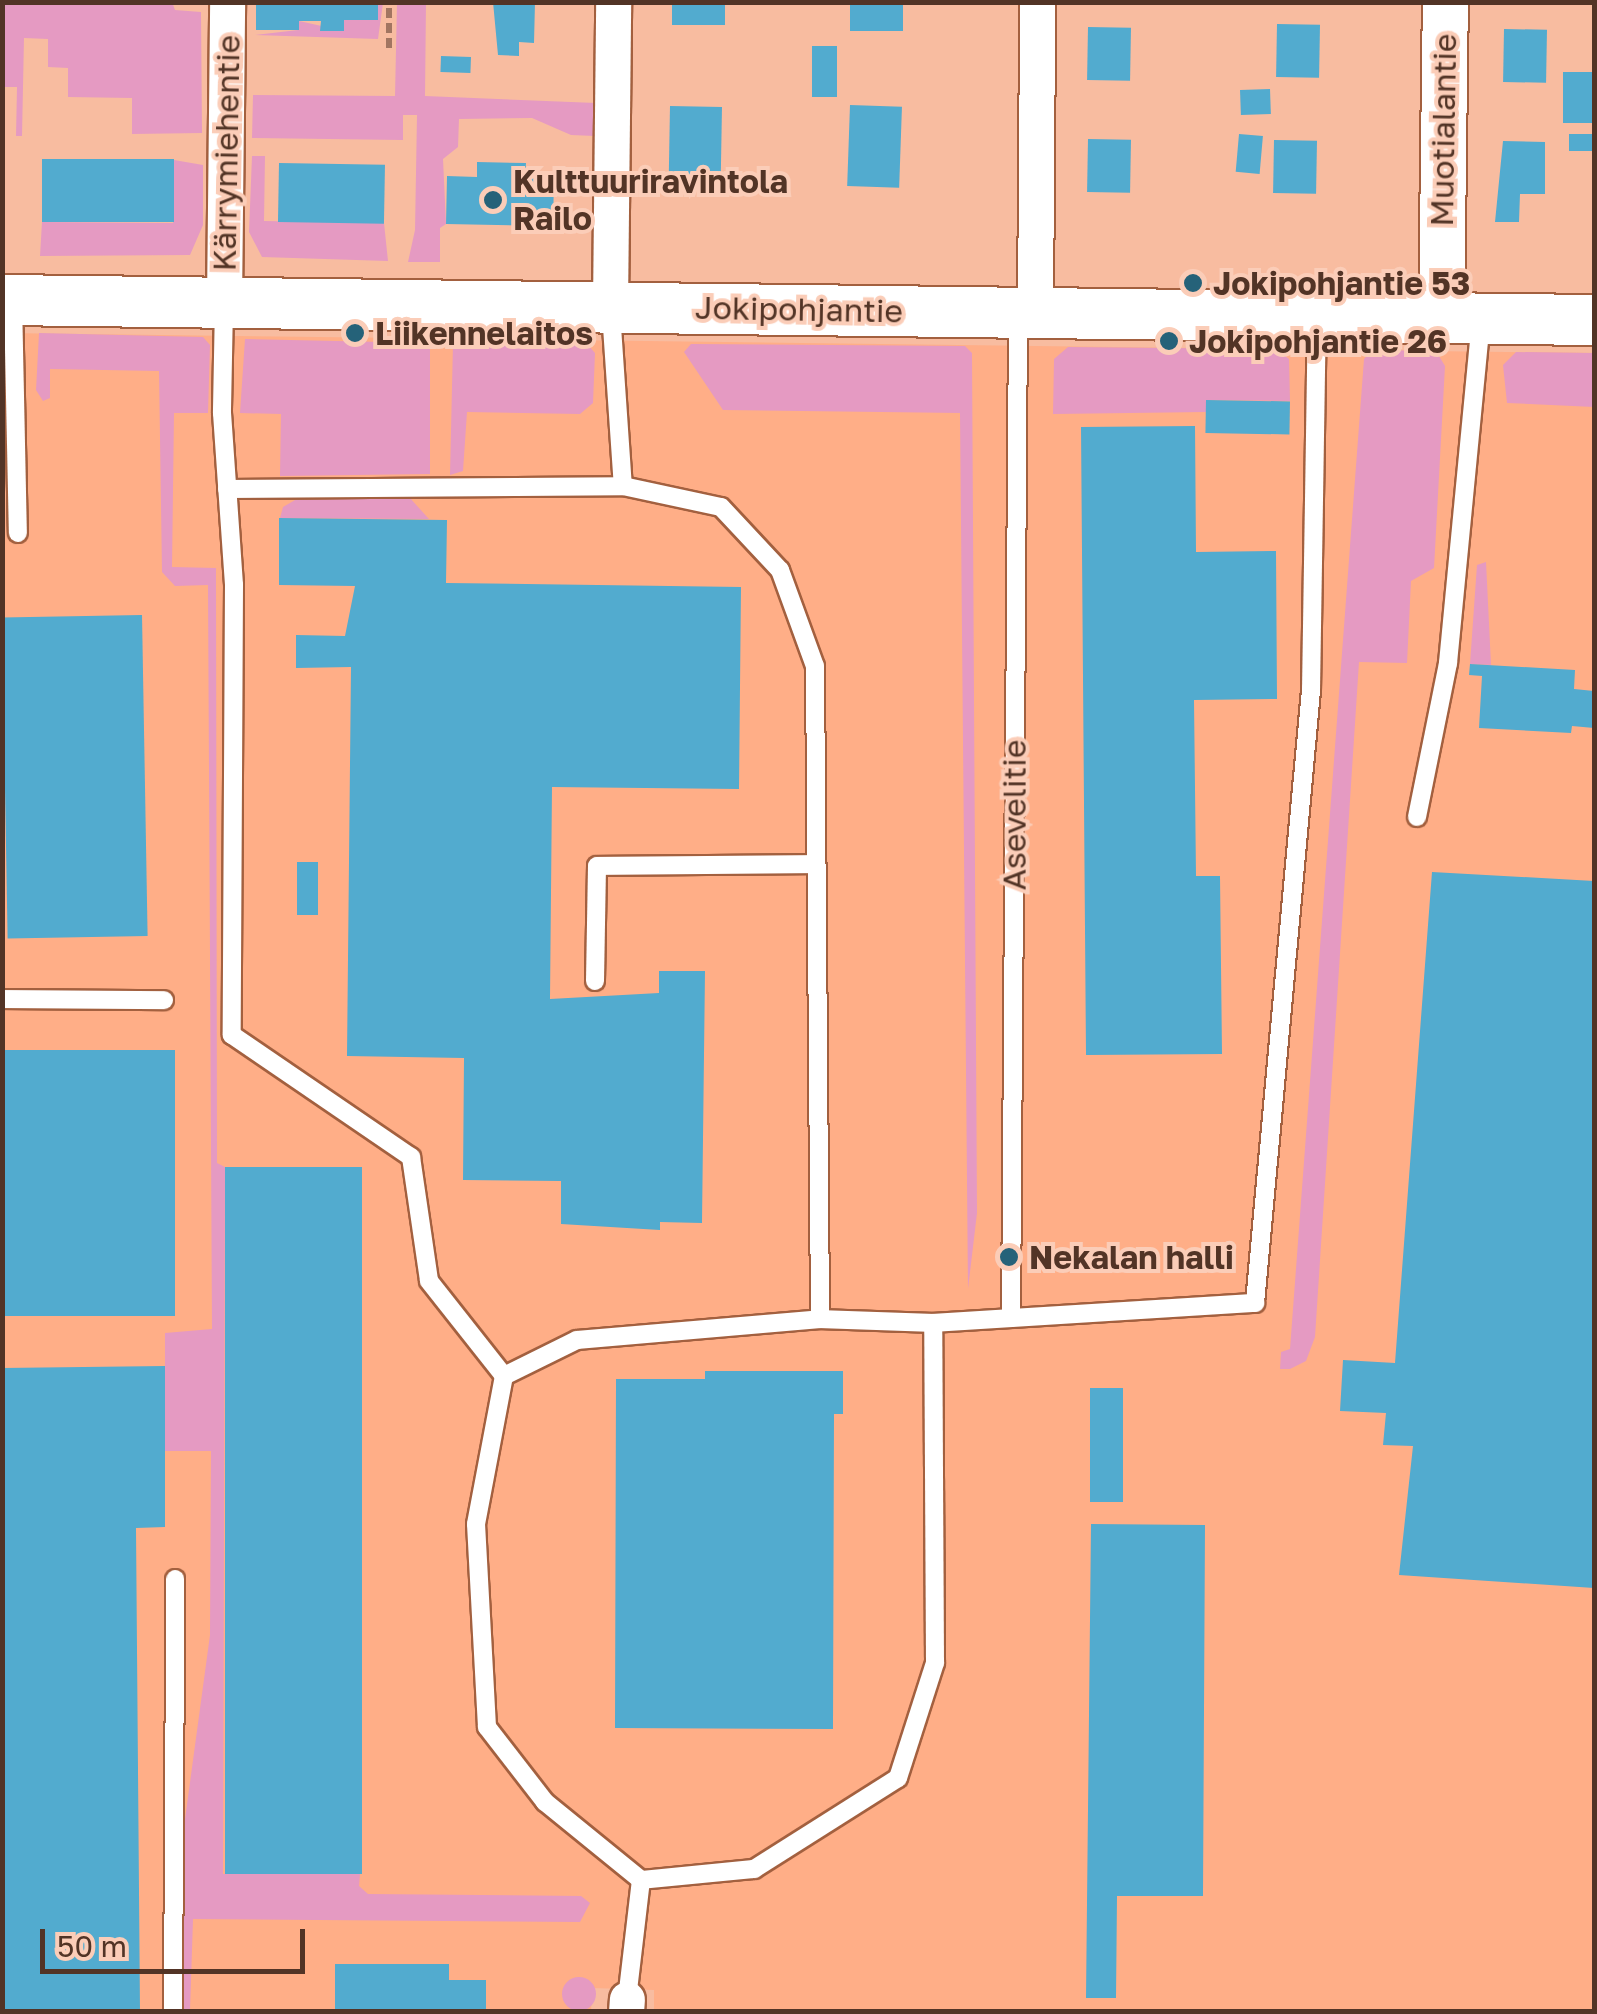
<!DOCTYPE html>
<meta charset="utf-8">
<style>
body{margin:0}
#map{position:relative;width:1597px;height:2014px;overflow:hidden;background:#f8bca0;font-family:"Golos Text",sans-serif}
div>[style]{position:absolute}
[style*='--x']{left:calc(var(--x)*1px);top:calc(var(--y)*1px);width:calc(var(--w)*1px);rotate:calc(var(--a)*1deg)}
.built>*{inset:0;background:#ffae87}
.green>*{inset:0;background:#e59ac2}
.round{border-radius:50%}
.building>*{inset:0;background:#52abcf;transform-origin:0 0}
.path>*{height:6px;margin-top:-3px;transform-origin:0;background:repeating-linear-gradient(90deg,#a27561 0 10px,transparent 0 15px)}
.roads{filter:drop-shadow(2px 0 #a3603f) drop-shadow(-2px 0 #a3603f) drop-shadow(0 2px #a3603f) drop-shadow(0 -2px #a3603f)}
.service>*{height:18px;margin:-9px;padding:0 9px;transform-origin:9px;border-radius:9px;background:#fff}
.minor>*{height:35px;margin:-17.5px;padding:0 17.5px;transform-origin:17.5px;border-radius:17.5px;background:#fff}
.tertiary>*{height:45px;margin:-22.5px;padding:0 22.5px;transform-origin:22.5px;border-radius:22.5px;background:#fff}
.secondary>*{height:50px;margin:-25px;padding:0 25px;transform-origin:25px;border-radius:25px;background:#fff}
.dots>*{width:28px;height:28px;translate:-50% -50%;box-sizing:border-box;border:5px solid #fbcdb8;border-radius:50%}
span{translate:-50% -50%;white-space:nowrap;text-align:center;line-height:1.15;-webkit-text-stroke:8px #fbcdb8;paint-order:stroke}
.street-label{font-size:32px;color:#523426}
.poi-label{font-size:32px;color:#523426;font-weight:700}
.left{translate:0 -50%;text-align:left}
.frame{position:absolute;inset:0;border:5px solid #523426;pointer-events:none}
.scale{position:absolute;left:40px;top:1929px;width:265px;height:45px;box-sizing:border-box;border:5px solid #523426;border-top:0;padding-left:12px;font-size:30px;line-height:35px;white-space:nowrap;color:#523426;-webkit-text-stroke:8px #fbcdb8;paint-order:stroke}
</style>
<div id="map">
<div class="built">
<i style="clip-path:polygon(3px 333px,1594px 353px,1594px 2011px,654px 2012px,654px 1990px,592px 1988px,591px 2012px,3px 2012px)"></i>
</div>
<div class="green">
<i style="clip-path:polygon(172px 2px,175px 10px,201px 12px,202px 133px,132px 134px,132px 98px,68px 97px,68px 68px,48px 67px,48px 39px,24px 38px,22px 136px,16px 136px,17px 87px,3px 87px,3px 3px)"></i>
<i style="clip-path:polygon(378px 3px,383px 3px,378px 39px,255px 35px,298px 30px,299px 21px,344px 31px,344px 20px,378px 20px)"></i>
<i style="clip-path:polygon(397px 3px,426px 3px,425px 96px,596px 103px,595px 136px,571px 135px,532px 118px,459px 119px,458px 147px,443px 159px,446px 224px,440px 228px,440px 262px,408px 262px,415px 230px,417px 115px,403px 115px,403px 140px,252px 138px,253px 95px,395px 96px)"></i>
<i style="clip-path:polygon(252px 156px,265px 156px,264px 221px,384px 223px,388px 261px,262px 257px,249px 232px)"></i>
<i style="clip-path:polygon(174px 160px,203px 165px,203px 225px,190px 255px,40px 256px,42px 222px,173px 223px)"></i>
<i style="clip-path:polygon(39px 333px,203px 337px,210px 345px,208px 413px,174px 413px,172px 567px,216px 568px,217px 1163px,225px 1167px,223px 1874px,360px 1874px,359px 1886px,368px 1894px,581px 1896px,590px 1903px,580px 1922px,193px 1919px,190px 2011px,183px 2011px,183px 1834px,210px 1635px,211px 1451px,165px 1451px,165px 1333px,212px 1329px,208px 585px,175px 586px,162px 572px,159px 371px,50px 369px,50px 398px,43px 401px,36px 390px)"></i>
<i style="clip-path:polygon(245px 339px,430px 343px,430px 474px,280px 476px,281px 414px,240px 413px)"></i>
<i style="clip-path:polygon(453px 343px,587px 344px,595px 353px,593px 403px,580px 414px,467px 412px,463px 471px,450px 475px)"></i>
<i style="clip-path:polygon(691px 344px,965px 346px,972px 353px,977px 1213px,968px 1289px,960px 413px,723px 410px,684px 352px)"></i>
<i style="clip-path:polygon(1068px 347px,1276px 349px,1289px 359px,1290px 401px,1206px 400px,1206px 412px,1053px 414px,1054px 359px)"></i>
<i style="clip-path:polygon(1372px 350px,1436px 351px,1445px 366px,1434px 568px,1411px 581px,1407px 663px,1359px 662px,1315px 1337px,1306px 1361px,1290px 1369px,1280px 1369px,1281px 1352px,1290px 1349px,1364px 359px)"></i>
<i style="clip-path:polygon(1516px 352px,1594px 353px,1594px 407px,1507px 403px,1503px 365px)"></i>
<i style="clip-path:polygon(302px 496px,409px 497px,429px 519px,280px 518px,283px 507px)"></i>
<i style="clip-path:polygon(1486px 562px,1491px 665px,1470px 664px,1477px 565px)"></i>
<i class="round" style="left:562px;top:1977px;width:34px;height:34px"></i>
</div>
<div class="building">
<i style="clip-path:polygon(256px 2px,378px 2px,378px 20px,344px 20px,344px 31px,320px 31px,321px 21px,299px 21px,299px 30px,256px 30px)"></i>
<i style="clip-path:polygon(493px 2px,535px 2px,534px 43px,519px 42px,519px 56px,498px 55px)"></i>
<i style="left:672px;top:2px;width:53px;height:23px"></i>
<i style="left:850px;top:2px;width:53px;height:29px"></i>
<i style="left:1277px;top:24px;width:43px;height:53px;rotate:1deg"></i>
<i style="left:1088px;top:27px;width:43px;height:53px;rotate:1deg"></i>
<i style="left:1504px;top:29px;width:43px;height:53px;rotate:1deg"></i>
<i style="left:812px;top:46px;width:25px;height:51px"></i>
<i style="left:441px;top:56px;width:30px;height:16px;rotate:2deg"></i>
<i style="left:1563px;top:72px;width:31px;height:51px"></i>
<i style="left:1270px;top:89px;width:25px;height:30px;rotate:88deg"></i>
<i style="left:850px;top:105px;width:52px;height:81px;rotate:2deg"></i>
<i style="left:670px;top:106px;width:52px;height:81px;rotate:1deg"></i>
<i style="left:1239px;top:134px;width:24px;height:38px;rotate:5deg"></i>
<i style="left:1569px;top:134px;width:25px;height:17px"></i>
<i style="left:1088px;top:139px;width:43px;height:53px;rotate:1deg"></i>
<i style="left:1274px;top:140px;width:43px;height:53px;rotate:1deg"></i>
<i style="clip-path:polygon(1503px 141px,1545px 142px,1545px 194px,1520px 194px,1519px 222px,1495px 222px)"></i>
<i style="left:42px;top:159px;width:132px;height:63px"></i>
<i style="clip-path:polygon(477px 162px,526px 163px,525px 178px,554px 178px,553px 226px,446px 224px,447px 176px,477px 177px)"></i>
<i style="left:279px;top:163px;width:106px;height:59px;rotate:1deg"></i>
<i style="left:1206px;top:400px;width:84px;height:33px;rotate:1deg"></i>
<i style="clip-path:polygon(1195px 426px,1196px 552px,1276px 551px,1277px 699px,1194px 700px,1196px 876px,1220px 876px,1222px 1054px,1086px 1055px,1081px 427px)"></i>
<i style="clip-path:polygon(279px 518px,447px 520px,446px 583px,741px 587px,739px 789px,552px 787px,550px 999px,659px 993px,659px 971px,705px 971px,702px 1223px,660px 1222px,660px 1230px,561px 1224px,561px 1181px,463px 1180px,464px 1058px,347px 1056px,351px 667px,296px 668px,296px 635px,345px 636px,355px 586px,279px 585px)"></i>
<i style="left:142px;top:615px;width:321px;height:140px;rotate:89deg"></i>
<i style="clip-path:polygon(1470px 664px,1575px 670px,1574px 689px,1594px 691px,1594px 728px,1572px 726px,1571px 733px,1479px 728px,1482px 676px,1469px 675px)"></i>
<i style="left:297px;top:862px;width:21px;height:53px"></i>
<i style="clip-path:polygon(1432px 872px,1594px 881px,1594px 1588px,1399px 1575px,1413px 1446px,1383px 1445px,1386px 1413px,1340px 1411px,1343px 1360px,1395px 1363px)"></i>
<i style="left:2px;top:1050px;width:173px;height:266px"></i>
<i style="left:225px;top:1167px;width:137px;height:707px"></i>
<i style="clip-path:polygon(165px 1366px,165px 1527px,136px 1528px,140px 2012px,2px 2012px,2px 1368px)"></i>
<i style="clip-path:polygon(705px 1371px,843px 1371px,843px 1414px,834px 1414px,833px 1729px,615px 1728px,616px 1379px,705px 1379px)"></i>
<i style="left:1090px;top:1388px;width:33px;height:114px"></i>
<i style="clip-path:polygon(1091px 1524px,1205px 1525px,1203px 1896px,1117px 1896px,1116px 1998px,1086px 1998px)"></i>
<i style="clip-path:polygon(335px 1964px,449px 1964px,449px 1980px,486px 1980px,486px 2012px,335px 2012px)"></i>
</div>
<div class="path">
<i style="--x:389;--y:48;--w:46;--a:-90"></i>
</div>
<div class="roads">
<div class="service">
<i style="--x:13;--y:301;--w:232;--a:88.8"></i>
<i style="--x:224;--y:305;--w:108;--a:91.1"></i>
<i style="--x:222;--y:413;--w:172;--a:86"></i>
<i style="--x:234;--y:585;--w:450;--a:90.3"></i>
<i style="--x:232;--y:1035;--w:217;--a:34.3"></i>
<i style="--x:411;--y:1157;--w:125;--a:81.7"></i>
<i style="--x:429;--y:1281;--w:121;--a:51.7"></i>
<i style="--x:611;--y:312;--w:174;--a:86.1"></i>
<i style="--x:227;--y:489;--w:396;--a:-0.4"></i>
<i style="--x:623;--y:486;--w:100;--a:12.1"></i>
<i style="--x:721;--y:507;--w:86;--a:46.9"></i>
<i style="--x:780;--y:570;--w:102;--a:70"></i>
<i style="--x:815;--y:666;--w:653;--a:89.56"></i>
<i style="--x:820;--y:1319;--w:113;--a:2"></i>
<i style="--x:1417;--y:817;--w:157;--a:-78.6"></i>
<i style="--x:1448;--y:663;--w:343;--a:-84.5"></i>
<i style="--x:595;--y:981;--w:115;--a:-89"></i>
<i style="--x:597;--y:866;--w:219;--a:-0.5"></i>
<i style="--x:2;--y:999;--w:162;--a:0.4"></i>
<i style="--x:1011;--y:1318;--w:1001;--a:-89.6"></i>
<i style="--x:641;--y:1880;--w:124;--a:-140.9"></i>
<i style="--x:545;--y:1802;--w:95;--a:-127.7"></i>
<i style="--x:487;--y:1727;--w:203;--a:-93.1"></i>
<i style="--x:476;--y:1524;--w:151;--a:-79.3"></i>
<i style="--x:504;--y:1376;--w:81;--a:-26.3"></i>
<i style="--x:577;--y:1340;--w:244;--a:-4.9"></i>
<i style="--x:627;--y:1999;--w:120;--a:-83.3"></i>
<i style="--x:641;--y:1880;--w:114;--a:-5.6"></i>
<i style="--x:754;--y:1869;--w:170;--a:-32.3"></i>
<i style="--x:898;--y:1778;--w:121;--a:-72.2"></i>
<i style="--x:935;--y:1663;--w:340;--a:-90.3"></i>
<i style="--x:933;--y:1323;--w:323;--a:-3.6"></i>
<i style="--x:1255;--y:1303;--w:616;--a:-84.78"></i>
<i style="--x:1311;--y:690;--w:369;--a:-89.1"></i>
<i style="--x:173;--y:2012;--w:433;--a:-89.7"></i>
</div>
<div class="minor">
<i style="--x:224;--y:303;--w:301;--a:-89.4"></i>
<i style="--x:610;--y:307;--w:305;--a:-89.4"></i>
<i style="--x:1035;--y:311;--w:309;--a:-89.6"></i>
<i style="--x:626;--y:2012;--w:13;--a:-86"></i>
</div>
<div class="tertiary">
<i style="--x:1441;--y:318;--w:316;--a:-89.3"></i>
</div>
<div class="secondary">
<i style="--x:2;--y:300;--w:1592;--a:0.72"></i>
</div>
</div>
<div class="dots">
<i style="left:493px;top:200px;background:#256279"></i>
<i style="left:1193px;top:283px;background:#256279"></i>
<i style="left:355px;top:333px;background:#256279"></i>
<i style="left:1169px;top:341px;background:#256279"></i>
<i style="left:1009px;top:1257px;background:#256279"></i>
</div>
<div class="street-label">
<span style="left:1443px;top:130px;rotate:-89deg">Muotialantie</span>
<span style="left:226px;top:153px;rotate:-89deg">Kärrymiehentie</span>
<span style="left:799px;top:309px;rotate:1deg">Jokipohjantie</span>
<span style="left:1014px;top:815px;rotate:-90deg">Asevelitie</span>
</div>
<div class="poi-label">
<span class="left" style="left:513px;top:200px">Kulttuuriravintola<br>Railo</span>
<span class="left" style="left:1213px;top:283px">Jokipohjantie 53</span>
<span class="left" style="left:375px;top:333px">Liikennelaitos</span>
<span class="left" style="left:1189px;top:341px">Jokipohjantie 26</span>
<span class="left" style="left:1029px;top:1257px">Nekalan halli</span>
</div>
<div class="frame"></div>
<div class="scale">50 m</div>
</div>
